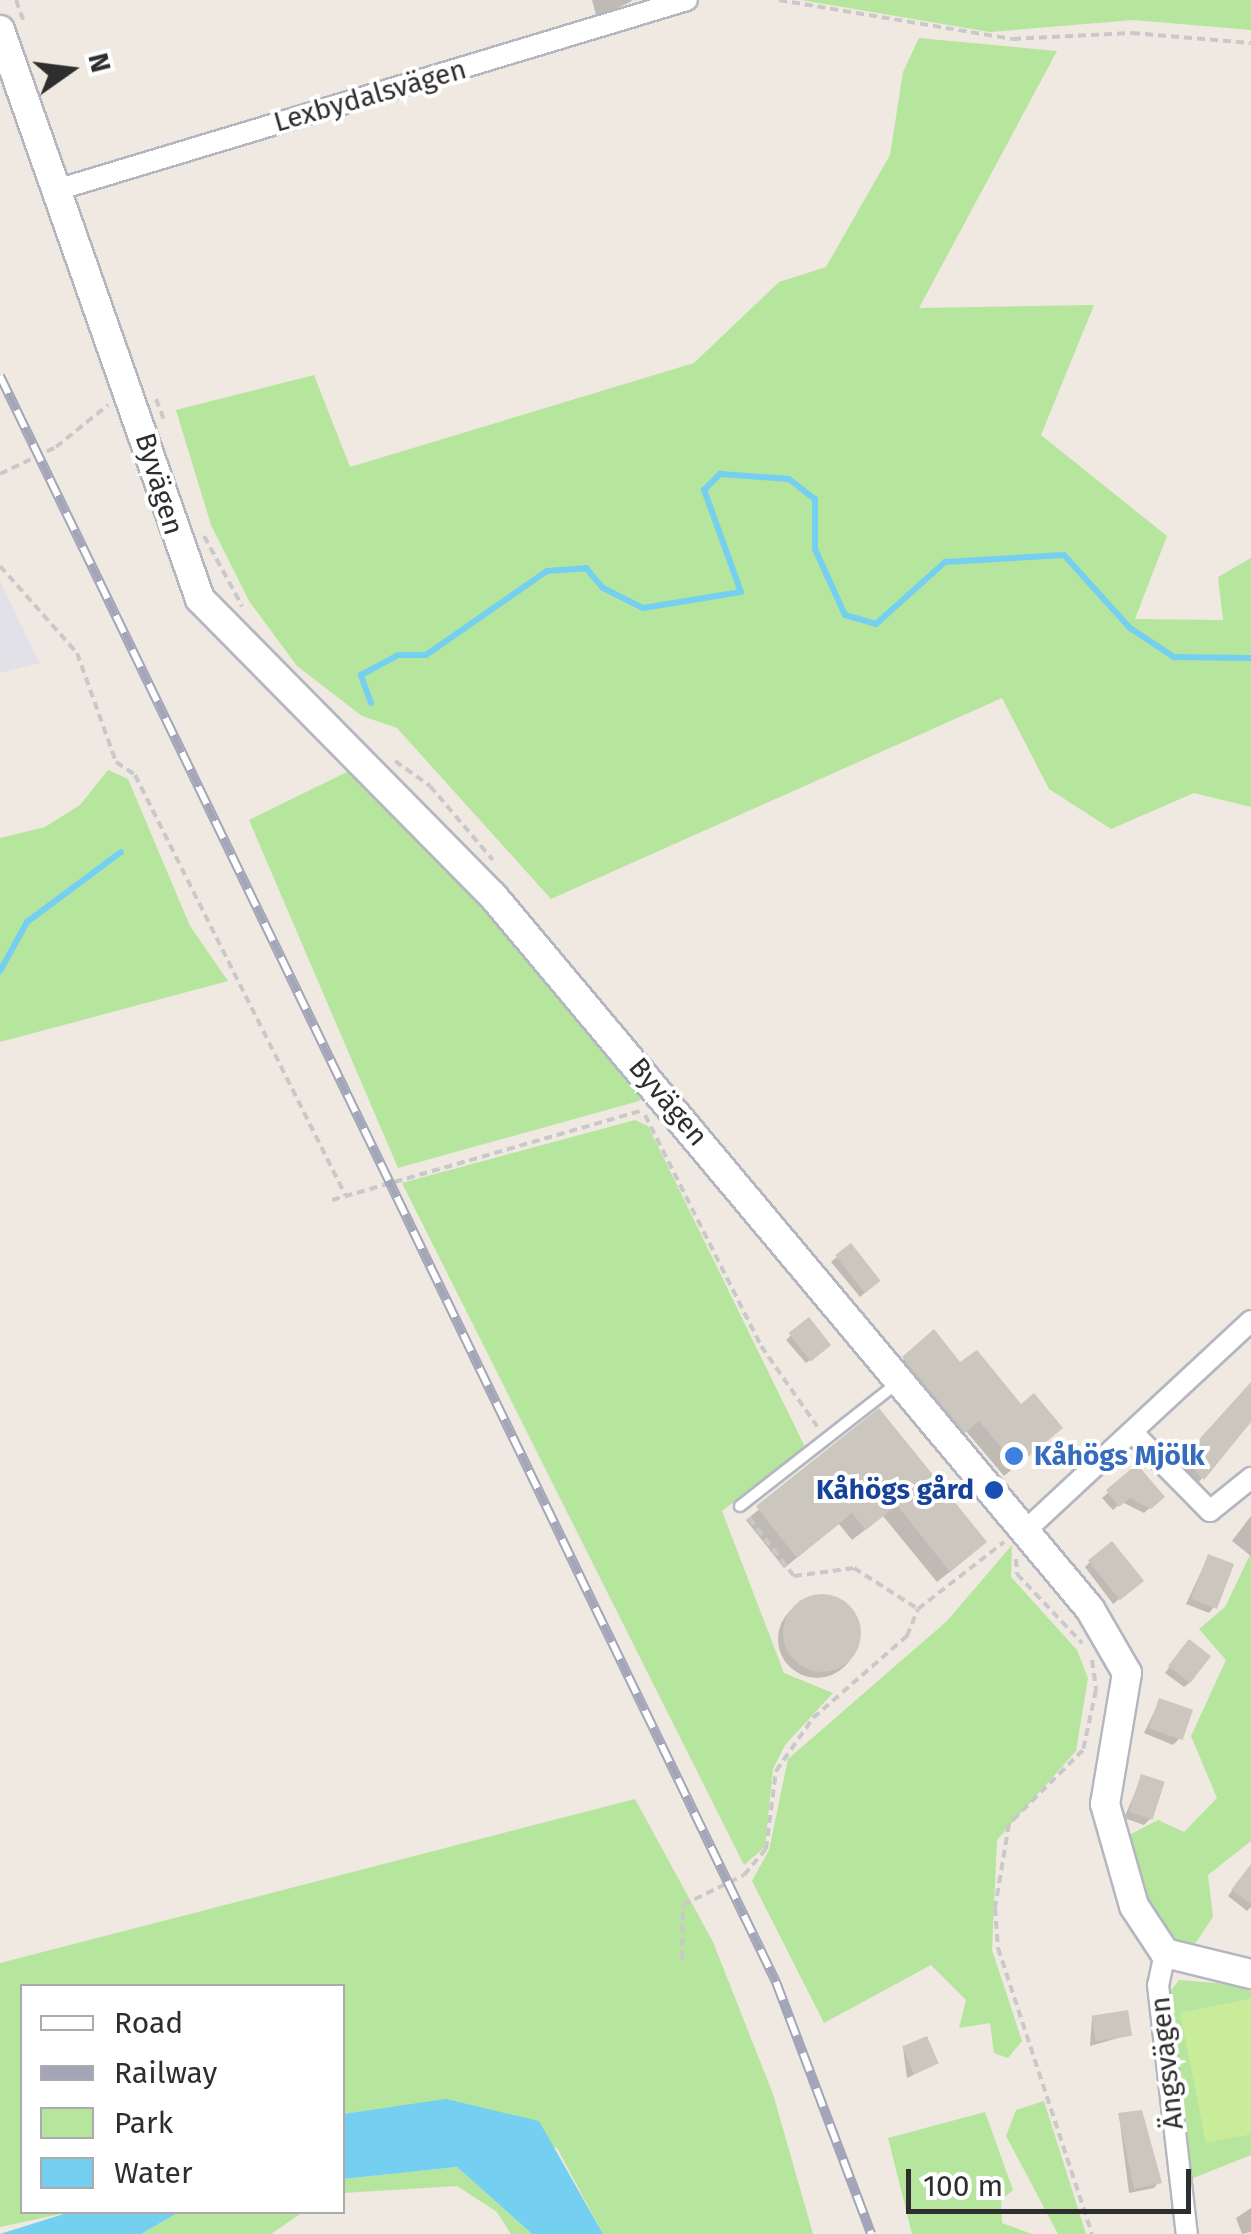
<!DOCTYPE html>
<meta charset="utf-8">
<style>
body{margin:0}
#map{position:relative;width:1251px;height:2234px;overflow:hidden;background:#efe9e1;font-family:"Fira Sans",sans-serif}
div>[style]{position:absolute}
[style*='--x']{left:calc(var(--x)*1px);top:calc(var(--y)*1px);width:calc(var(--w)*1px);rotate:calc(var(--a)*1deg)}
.industrial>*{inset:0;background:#e3e1e8}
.green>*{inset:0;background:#b6e59e}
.pitch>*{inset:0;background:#c9ec9a}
.water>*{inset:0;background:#75cff0}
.shadow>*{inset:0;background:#0003}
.round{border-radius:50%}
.stream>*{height:6px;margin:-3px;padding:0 3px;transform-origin:3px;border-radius:3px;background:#75cff0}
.building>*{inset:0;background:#cbc7bf;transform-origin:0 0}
.path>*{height:4px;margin-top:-2px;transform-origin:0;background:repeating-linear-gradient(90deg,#c9c9c9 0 8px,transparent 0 13px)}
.roads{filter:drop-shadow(2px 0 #b4b7c1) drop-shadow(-2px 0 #b4b7c1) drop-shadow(0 2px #b4b7c1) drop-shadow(0 -2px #b4b7c1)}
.lane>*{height:10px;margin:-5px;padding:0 5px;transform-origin:5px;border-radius:5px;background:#fff}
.street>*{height:20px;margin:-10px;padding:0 10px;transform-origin:10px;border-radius:10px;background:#fff}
.secondary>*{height:28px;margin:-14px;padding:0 14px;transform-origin:14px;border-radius:14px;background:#fff}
.rail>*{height:10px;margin-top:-5px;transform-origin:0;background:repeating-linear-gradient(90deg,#fff 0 19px,#a3a6b8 0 38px);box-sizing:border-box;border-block:2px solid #a3a6b8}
.dots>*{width:28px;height:28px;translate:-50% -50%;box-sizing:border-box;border:5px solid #fff;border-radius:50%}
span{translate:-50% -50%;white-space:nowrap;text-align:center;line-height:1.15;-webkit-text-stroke:8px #fff;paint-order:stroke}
.street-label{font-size:28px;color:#2e2e2e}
.shop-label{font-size:28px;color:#366cbe;font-weight:700}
.left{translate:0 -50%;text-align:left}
.transit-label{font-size:28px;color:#164399;font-weight:700}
.right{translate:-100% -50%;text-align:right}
.legend{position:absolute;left:20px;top:1984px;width:325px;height:230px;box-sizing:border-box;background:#fff;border:2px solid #ababab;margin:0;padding:12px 18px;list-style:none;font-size:30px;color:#2e2e2e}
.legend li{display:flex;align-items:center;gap:20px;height:50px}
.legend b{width:50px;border:2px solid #ababab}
.north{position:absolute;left:20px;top:20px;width:100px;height:100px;-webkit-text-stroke:8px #fff;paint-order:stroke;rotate:76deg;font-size:28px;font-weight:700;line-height:40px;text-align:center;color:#2e2e2e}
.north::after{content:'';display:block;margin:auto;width:35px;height:45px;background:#2e2e2e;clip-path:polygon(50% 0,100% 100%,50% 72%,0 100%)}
.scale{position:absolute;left:906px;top:2169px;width:285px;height:45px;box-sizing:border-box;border:5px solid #2e2e2e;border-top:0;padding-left:12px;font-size:30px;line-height:35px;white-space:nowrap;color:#2e2e2e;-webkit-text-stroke:8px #fff;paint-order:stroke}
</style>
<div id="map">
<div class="industrial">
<i style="clip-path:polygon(0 582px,40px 663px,0 673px)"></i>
</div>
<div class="green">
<i style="clip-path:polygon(801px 0,1251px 0,1251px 30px,1134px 20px,990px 32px)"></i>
<i style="clip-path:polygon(919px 38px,1057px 51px,919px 308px,1094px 305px,1041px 435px,1167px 536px,1135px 619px,1223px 620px,1218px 577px,1251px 558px,1251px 807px,1194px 793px,1111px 829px,1049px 789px,1002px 698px,551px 899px,397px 728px,362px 716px,297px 666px,249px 601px,211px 525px,176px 410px,314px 375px,350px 467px,694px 363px,779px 282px,826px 267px,890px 155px,903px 72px)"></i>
<i style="clip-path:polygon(108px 770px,128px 779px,190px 926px,228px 981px,0 1042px,0 838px,45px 827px,80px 805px)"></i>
<i style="clip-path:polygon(351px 770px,453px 869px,647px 1093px,639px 1101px,398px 1168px,249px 820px)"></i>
<i style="clip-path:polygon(635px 1120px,648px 1126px,805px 1447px,722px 1511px,784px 1673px,833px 1693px,785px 1745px,773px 1769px,765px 1847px,744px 1865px,402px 1183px)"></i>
<i style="clip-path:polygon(1012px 1545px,1011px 1577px,1077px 1650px,1088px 1678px,1076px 1751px,997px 1840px,992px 1950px,1022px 2041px,1008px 2058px,994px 2053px,990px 2023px,959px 2028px,966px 2000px,931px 1965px,824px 2023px,752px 1881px,769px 1850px,788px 1759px,947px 1621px)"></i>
<i style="clip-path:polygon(1251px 1553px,1251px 1841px,1208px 1875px,1213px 1917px,1189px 1953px,1158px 1920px,1129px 1859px,1131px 1834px,1158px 1820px,1184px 1832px,1217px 1798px,1191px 1736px,1226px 1660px,1199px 1629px,1225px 1607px)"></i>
<i style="clip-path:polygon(635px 1799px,713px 1942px,773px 2094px,813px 2234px,603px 2234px,557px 2148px,392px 2108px,343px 2114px,342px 1986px,22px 1986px,22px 2212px,70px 2212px,0 2227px,0 1963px)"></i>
<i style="clip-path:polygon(1179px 1980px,1251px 1986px,1251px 1999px,1181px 2013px,1206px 2142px,1251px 2134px,1251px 2155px,1186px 2181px,1163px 2001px)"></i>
<i style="clip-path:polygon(1044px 2101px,1086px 2234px,1058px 2234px,1006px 2136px,1016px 2110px)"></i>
<i style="clip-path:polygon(985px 2112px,1013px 2190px,1001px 2200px,1002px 2223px,1032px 2234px,912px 2234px,888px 2138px)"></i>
<i style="clip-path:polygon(457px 2167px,532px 2234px,511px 2234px,497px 2212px,457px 2186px,343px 2193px,343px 2179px)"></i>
<i style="clip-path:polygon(179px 2212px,303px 2212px,271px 2234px,141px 2234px)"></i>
</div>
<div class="pitch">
<i style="clip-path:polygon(1251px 1999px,1251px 2134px,1206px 2143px,1180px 2013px)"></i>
</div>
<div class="water">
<i style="clip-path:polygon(446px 2099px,539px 2121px,603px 2234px,532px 2234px,457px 2167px,343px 2179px,343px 2114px)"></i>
<i style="clip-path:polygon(70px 2212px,179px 2212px,141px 2234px,0 2234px)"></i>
</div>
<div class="shadow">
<i style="clip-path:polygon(592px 0,631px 0,632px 1px,597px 18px)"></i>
<i style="clip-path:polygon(837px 1257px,873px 1286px,860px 1297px,831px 1262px)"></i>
<i style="clip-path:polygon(808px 1320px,823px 1350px,806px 1363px,786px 1340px)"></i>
<i style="clip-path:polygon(904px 1359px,960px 1366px,1047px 1440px,1004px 1476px,966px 1431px,952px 1443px,892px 1371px)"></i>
<i style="clip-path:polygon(1248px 1388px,1251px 1422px,1197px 1484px,1179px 1464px)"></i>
<i style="clip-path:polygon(879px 1412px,972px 1554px,937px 1582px,883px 1516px,852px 1540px,839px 1524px,784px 1568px,746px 1520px)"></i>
<i style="clip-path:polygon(1137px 1468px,1162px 1497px,1144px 1513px,1122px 1502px,1113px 1510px,1102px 1498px)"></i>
<i style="clip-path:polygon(1251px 1516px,1251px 1556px,1232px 1541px)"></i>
<i style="clip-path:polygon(1208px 1557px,1214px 1607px,1209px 1613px,1186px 1604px)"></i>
<i style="clip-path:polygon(1090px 1562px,1135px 1586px,1113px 1604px,1085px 1567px)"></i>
<i class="round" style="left:778px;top:1600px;width:78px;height:78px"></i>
<i style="clip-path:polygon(1183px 1648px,1190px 1682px,1184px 1687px,1165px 1673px)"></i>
<i style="clip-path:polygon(1160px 1700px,1179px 1739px,1173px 1745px,1144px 1733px)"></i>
<i style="clip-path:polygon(1142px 1777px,1150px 1819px,1144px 1825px,1124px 1818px)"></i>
<i style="clip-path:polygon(1251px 1866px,1251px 1907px,1247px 1911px,1228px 1896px)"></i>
<i style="clip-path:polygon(1092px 2018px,1129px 2035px,1090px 2046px)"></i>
<i style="clip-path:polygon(903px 2048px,936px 2064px,907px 2078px)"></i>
<i style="clip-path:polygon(1119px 2115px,1159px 2182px,1154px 2188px,1129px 2193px)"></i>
<i style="clip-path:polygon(1251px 2208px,1251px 2232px,1242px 2234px,1236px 2218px)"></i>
</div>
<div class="stream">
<i style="--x:371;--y:703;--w:30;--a:-110"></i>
<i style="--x:361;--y:675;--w:42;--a:-28.4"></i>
<i style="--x:398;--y:655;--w:28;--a:0"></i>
<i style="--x:426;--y:655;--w:147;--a:-34.8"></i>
<i style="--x:547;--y:571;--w:39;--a:-4"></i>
<i style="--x:586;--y:568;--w:26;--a:50"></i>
<i style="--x:603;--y:588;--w:45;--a:26.6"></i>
<i style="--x:643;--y:608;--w:99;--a:-9.3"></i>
<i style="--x:741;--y:592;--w:109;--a:-109.9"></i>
<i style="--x:704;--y:490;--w:23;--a:-45"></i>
<i style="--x:720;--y:474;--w:69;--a:4.1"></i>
<i style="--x:789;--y:479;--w:33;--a:38"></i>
<i style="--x:815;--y:499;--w:50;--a:90"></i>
<i style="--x:815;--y:549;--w:72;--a:65.6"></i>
<i style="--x:845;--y:615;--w:32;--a:16"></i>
<i style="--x:876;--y:624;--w:93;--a:-41.9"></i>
<i style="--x:945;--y:562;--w:119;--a:-3.4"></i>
<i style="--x:1064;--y:555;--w:98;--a:47.9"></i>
<i style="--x:1130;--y:628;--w:53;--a:33.4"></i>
<i style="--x:1174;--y:657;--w:77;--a:0.7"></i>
<i style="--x:0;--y:971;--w:56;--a:-61.1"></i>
<i style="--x:27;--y:922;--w:117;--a:-36.7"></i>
</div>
<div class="building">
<i style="left:851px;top:1243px;width:48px;height:20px;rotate:52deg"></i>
<i style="left:809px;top:1317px;width:36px;height:26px;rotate:52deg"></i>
<i style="clip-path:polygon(934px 1329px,960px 1362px,977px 1350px,1021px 1404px,1034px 1393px,1063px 1428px,1017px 1466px,979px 1421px,965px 1433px,902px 1357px)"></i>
<i style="clip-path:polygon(1251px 1382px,1251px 1422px,1204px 1480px,1183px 1457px)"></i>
<i style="clip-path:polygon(879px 1408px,987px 1542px,950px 1572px,897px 1505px,866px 1530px,852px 1513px,797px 1558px,756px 1506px)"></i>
<i style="clip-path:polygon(1137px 1464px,1165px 1497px,1151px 1509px,1130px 1498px,1119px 1507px,1106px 1490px)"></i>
<i style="left:1112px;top:1541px;width:51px;height:31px;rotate:51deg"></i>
<i style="left:1208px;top:1554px;width:28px;height:48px;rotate:21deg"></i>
<i class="round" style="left:783px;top:1594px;width:78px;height:78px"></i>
<i style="left:1189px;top:1639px;width:28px;height:34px;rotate:38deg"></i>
<i style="left:1159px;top:1698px;width:36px;height:32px;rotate:19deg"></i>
<i style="left:1141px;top:1774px;width:25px;height:40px;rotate:18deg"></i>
<i style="clip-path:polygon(1251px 1864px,1251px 1904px,1231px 1890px)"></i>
<i style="left:1128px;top:2010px;width:26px;height:37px;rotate:81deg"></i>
<i style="left:927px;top:2036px;width:30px;height:27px;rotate:67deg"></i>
<i style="clip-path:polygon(1142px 2110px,1162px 2183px,1134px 2189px,1118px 2113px)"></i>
</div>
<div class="path">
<i style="--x:16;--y:0;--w:23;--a:70"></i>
<i style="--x:779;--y:0;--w:237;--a:9.5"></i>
<i style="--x:1013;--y:39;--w:119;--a:-2.9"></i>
<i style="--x:1132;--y:33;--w:119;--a:4.8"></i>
<i style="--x:156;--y:399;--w:26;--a:69"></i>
<i style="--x:0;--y:474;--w:62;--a:-25.7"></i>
<i style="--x:56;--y:447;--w:67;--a:-38.9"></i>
<i style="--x:204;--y:536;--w:80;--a:61.5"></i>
<i style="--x:0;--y:566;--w:116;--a:48.5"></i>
<i style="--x:77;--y:653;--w:116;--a:70.3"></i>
<i style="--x:116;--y:762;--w:23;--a:34"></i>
<i style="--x:135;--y:775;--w:470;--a:63.4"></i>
<i style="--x:395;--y:761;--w:43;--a:35.5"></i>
<i style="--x:430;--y:786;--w:97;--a:49.6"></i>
<i style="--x:645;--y:1115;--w:258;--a:63.3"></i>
<i style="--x:761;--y:1346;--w:98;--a:55"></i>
<i style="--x:332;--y:1200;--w:324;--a:-16.1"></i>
<i style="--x:749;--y:1518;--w:73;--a:52.2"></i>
<i style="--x:794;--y:1576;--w:61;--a:-7.6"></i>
<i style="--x:854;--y:1568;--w:76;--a:32.6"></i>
<i style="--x:918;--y:1609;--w:109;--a:-37.9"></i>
<i style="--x:1016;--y:1559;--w:15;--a:86"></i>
<i style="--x:1017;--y:1574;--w:95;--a:46.7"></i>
<i style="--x:1092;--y:1660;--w:30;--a:82"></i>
<i style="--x:1096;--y:1690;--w:61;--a:102.2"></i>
<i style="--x:1083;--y:1750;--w:105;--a:135"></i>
<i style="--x:1009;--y:1824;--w:85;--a:99.5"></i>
<i style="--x:995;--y:1908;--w:40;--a:85.7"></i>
<i style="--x:998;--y:1948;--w:301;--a:71.8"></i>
<i style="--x:682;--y:1959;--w:54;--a:-88.9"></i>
<i style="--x:683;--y:1905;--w:68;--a:-26.2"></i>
<i style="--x:744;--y:1875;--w:34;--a:-50"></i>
<i style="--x:766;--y:1849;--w:79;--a:-82.7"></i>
<i style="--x:776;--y:1771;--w:65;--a:-55.1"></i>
<i style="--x:813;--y:1718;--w:125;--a:-41.1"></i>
<i style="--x:907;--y:1636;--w:29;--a:-68"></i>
</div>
<div class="roads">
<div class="lane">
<i style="--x:740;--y:1506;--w:198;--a:-38"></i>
</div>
<div class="street">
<i style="--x:53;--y:191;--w:662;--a:-16.77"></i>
<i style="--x:1132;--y:1432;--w:111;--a:45.4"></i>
<i style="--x:1210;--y:1511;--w:53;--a:-38.8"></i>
<i style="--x:1026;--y:1530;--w:307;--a:-42.9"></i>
<i style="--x:1165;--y:1953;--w:33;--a:102"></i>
<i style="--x:1158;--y:1985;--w:251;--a:83.4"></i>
</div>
<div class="secondary">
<i style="--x:0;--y:30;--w:603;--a:70.63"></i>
<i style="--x:200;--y:599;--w:417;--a:45.4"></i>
<i style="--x:493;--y:896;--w:930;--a:50.06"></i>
<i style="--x:1090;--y:1609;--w:74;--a:60"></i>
<i style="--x:1127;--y:1673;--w:133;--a:99.5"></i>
<i style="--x:1105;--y:1804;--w:106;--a:74.1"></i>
<i style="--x:1134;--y:1906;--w:56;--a:56.6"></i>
<i style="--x:1165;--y:1953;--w:89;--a:13.7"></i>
</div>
</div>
<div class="rail">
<i style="--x:0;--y:376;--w:1784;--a:64.21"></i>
<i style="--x:776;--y:1982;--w:269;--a:69.3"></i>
</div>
<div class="dots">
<i style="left:1014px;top:1456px;background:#3f7fe0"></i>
<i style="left:994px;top:1490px;background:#1a4fb4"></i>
</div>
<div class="street-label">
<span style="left:370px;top:96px;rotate:-16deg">Lexbydalsvägen</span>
<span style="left:159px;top:484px;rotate:73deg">Byvägen</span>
<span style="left:668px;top:1102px;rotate:50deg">Byvägen</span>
<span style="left:1167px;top:2063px;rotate:-96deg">Ängsvägen</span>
</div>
<div class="shop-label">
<span class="left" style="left:1034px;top:1456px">Kåhögs Mjölk</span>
</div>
<div class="transit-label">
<span class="right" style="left:974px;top:1490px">Kåhögs gård</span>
</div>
<ul class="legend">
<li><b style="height:12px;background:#fff"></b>Road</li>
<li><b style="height:12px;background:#a3a6b8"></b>Railway</li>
<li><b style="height:28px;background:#b6e59e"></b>Park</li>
<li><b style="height:28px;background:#75cff0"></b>Water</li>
</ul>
<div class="north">N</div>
<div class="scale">100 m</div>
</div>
